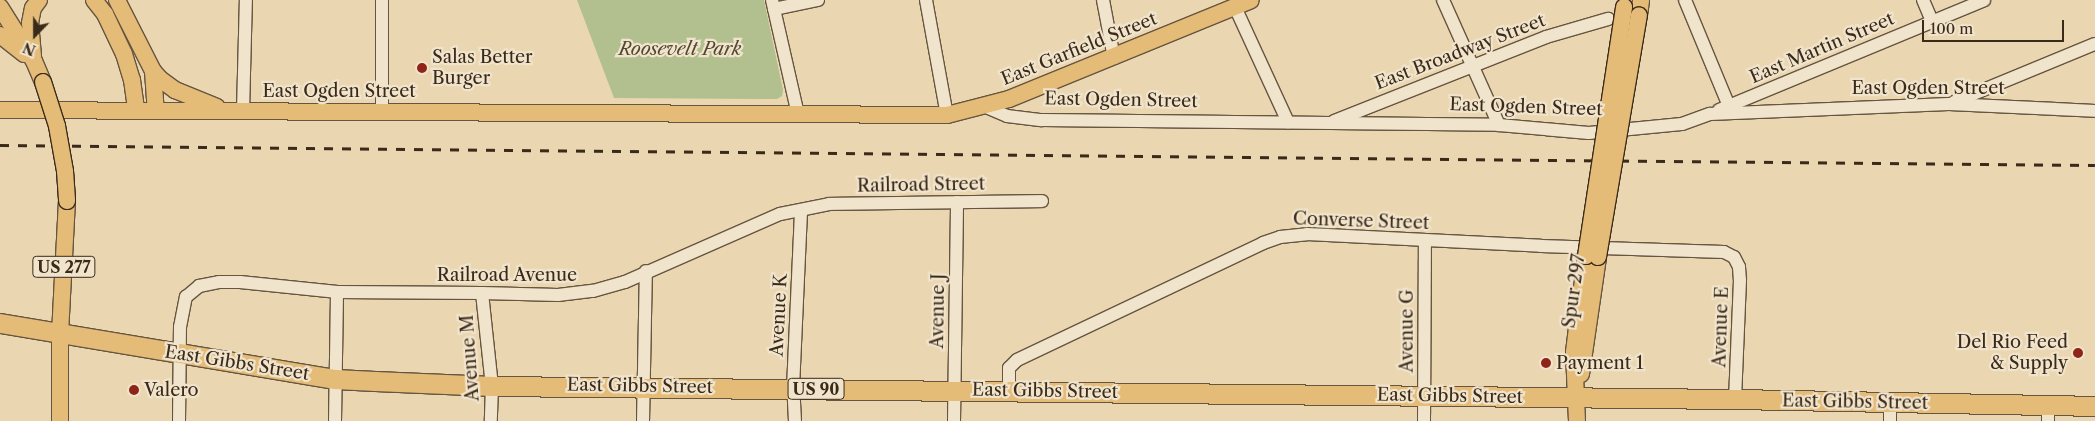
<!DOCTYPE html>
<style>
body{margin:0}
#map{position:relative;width:2095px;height:421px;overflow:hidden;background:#ead6b0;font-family:"Libre Caslon Text",serif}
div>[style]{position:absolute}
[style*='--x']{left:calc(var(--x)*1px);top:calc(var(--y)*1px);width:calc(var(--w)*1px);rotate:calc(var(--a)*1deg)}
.green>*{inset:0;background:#b2bf8e}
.roads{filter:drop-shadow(1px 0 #665540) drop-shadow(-1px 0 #665540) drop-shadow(0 1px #665540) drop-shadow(0 -1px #665540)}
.minor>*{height:12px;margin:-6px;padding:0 6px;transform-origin:6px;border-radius:6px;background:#f1e4cc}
.major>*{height:16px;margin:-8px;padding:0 8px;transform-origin:8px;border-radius:8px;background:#e5bb78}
.highway>*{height:19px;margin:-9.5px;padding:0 9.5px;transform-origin:9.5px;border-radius:9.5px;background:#e5bb78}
.rail>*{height:3px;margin-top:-1.5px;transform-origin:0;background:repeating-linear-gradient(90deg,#3a2a1a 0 9px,transparent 0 18px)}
.bridges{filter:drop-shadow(1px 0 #3a2a1a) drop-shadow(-1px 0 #3a2a1a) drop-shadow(0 1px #3a2a1a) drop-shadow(0 -1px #3a2a1a)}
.major-bridge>*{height:16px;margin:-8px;padding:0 8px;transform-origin:8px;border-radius:8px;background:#e5bb78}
.dots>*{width:14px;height:14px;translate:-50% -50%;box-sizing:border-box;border:2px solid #f1e4cc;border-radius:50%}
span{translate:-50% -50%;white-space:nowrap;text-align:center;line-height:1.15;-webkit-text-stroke:4.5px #f1e4cc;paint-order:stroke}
.shield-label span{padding:1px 4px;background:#f1e4cc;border:1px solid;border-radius:4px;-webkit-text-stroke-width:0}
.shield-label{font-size:16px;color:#3a2a1a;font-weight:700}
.street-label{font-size:18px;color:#3a2a1a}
.park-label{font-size:18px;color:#524831;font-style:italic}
.poi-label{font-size:18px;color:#3a2a1a}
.left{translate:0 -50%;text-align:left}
.right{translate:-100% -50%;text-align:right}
.north{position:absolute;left:10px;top:10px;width:50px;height:50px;-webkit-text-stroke:4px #f1e4cc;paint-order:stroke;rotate:202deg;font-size:14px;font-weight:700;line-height:20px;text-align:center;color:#3a2a1a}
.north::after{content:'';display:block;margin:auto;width:18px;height:22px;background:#3a2a1a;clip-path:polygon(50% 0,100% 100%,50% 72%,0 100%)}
.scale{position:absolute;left:1922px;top:20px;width:142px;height:22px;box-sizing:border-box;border:2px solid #3a2a1a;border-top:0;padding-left:6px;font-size:15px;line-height:18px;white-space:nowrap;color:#3a2a1a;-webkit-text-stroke:4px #f1e4cc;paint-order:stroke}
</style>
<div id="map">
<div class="green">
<i style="clip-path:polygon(577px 0,764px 0,783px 90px,782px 96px,777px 99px,614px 98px)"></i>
</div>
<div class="roads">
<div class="minor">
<i style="--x:772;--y:0;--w:117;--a:77.2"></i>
<i style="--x:926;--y:0;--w:117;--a:79.7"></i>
<i style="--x:1103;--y:0;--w:59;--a:79.3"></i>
<i style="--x:1443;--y:0;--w:137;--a:65.9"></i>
<i style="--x:1685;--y:0;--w:115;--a:67.5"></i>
<i style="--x:1923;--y:0;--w:23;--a:67"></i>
<i style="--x:1235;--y:7;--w:127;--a:65.3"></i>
<i style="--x:774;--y:9;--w:45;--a:-11.6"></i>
<i style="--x:1954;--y:102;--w:152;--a:-22.4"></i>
<i style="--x:986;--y:107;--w:23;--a:23"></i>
<i style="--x:1007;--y:116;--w:35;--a:7"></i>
<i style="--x:1042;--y:120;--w:457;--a:0.6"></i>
<i style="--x:1499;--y:125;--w:90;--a:5.1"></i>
<i style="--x:1589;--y:133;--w:93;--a:-5.5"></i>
<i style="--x:1682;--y:124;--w:30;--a:-20"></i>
<i style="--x:1710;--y:114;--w:239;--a:-2.4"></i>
<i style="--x:1949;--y:104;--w:146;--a:2.7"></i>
<i style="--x:1719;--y:110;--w:287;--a:-22.5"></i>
<i style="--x:243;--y:111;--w:111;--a:-88.5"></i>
<i style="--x:382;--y:112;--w:112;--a:-90"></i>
<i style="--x:1334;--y:121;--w:228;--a:-21.6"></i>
<i style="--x:1546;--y:37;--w:65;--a:-16.2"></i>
<i style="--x:482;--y:293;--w:94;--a:83.9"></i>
<i style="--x:492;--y:386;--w:35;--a:92"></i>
<i style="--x:1009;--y:391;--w:23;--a:-90"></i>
<i style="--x:1009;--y:368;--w:11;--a:-45"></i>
<i style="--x:1017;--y:360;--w:272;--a:-25.4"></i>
<i style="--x:1263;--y:243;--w:18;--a:-19"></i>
<i style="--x:1280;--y:237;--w:27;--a:-6"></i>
<i style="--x:1307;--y:234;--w:234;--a:2.9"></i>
<i style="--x:1541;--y:246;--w:183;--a:1.9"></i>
<i style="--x:1724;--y:252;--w:11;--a:27"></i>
<i style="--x:1734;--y:257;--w:11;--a:63"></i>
<i style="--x:1739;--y:267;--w:13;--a:86"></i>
<i style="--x:1740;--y:280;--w:119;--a:92.4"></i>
<i style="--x:179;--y:421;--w:94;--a:-89.4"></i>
<i style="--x:180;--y:327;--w:31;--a:-79"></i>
<i style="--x:186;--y:297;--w:17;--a:-40"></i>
<i style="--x:199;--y:286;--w:20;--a:-11"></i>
<i style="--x:219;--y:282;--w:21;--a:0"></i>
<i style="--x:240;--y:282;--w:98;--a:5.9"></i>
<i style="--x:337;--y:292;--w:145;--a:0.4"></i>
<i style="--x:482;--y:293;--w:76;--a:1.5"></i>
<i style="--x:558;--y:295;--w:35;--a:-7"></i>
<i style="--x:593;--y:291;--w:33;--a:-16"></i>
<i style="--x:625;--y:282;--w:169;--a:-23.7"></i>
<i style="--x:780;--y:214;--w:50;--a:-11.5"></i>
<i style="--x:829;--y:204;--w:213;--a:-0.8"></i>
<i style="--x:335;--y:421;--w:129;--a:-89.1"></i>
<i style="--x:643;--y:421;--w:150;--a:-88.9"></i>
<i style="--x:795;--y:421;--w:33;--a:-93"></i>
<i style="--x:793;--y:388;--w:178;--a:-87.4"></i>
<i style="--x:954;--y:421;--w:219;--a:-89.2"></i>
<i style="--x:1424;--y:421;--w:181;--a:-89.7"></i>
<i style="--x:1890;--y:421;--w:18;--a:-90"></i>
<i style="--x:2048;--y:421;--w:15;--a:-90"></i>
</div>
<div class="major">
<i style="--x:94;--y:0;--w:18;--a:52"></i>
<i style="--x:105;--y:14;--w:44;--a:64.6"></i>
<i style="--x:124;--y:54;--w:27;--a:73"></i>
<i style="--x:132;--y:80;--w:30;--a:82"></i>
<i style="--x:117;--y:0;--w:80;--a:63.1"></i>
<i style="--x:153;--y:71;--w:39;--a:86"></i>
<i style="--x:0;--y:7;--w:64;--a:57.8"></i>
<i style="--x:34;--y:61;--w:23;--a:67"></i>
<i style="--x:1639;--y:15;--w:15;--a:-82"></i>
<i style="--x:0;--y:35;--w:31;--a:38"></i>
<i style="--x:33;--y:56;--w:33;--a:-95"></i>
<i style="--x:30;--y:23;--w:15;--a:-79"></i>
<i style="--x:33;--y:8;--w:10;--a:-53"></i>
<i style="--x:153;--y:71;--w:11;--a:49"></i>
<i style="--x:160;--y:79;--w:19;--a:36"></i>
<i style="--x:175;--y:90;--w:45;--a:22"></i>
<i style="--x:0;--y:110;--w:947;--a:0.3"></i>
<i style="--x:947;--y:115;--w:64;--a:-14.5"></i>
<i style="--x:1009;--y:99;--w:261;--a:-22.2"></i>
<i style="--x:1581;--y:374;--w:118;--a:-81.7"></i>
<i style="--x:60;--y:421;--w:87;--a:-90"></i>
<i style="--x:60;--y:334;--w:133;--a:-87"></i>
<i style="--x:1577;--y:421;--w:69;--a:-92.5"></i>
<i style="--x:1574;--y:352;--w:97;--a:-82.9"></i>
</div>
<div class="highway">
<i style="--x:0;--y:323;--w:340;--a:9.5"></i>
<i style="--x:335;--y:379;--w:40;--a:2.9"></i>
<i style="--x:375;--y:381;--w:117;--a:2.4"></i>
<i style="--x:492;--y:386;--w:1243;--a:0.6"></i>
<i style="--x:1735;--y:399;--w:360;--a:1.1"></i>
</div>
</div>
<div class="rail">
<i style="--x:0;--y:145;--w:2095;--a:0.55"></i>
</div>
<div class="bridges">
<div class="major-bridge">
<i style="--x:43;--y:82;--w:46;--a:72.3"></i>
<i style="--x:57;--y:126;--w:46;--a:79.9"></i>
<i style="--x:65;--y:171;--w:30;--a:86"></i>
<i style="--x:1586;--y:256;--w:252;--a:-81.3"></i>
<i style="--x:1598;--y:257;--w:245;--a:-80.4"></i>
</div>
</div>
<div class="dots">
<i style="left:422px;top:68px;background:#8f2418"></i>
<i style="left:2078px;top:353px;background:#8f2418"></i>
<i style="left:1546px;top:363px;background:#8f2418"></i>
<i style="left:134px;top:390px;background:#8f2418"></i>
</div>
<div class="shield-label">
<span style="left:64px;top:267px">US 277</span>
<span style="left:816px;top:389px">US 90</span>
</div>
<div class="street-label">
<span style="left:1822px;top:48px;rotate:-23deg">East Martin Street</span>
<span style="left:1079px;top:49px;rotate:-22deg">East Garfield Street</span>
<span style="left:1460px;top:52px;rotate:-21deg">East Broadway Street</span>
<span style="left:1928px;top:88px">East Ogden Street</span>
<span style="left:339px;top:91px">East Ogden Street</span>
<span style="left:1121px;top:100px;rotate:1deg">East Ogden Street</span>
<span style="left:1526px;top:107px;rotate:2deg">East Ogden Street</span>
<span style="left:921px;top:185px;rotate:-1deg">Railroad Street</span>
<span style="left:1361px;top:221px;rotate:2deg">Converse Street</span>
<span style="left:507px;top:275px">Railroad Avenue</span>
<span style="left:1574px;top:291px;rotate:-82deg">Spur 297</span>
<span style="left:938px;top:311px;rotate:-89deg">Avenue J</span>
<span style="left:779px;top:315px;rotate:-87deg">Avenue K</span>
<span style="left:1721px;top:327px;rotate:-88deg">Avenue E</span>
<span style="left:1407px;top:331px;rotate:-90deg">Avenue G</span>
<span style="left:470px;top:358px;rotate:-94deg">Avenue M</span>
<span style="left:237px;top:363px;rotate:9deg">East Gibbs Street</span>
<span style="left:640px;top:386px;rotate:1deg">East Gibbs Street</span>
<span style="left:1045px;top:391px;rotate:1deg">East Gibbs Street</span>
<span style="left:1450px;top:396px;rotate:1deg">East Gibbs Street</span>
<span style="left:1855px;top:402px;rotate:1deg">East Gibbs Street</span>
</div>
<div class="park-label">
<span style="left:680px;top:49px">Roosevelt Park</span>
</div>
<div class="poi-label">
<span class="left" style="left:432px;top:68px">Salas Better<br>Burger</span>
<span class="right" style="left:2068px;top:353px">Del Rio Feed<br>&amp; Supply</span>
<span class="left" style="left:1556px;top:363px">Payment 1</span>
<span class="left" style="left:144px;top:390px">Valero</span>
</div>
<div class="north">N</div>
<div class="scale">100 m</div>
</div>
